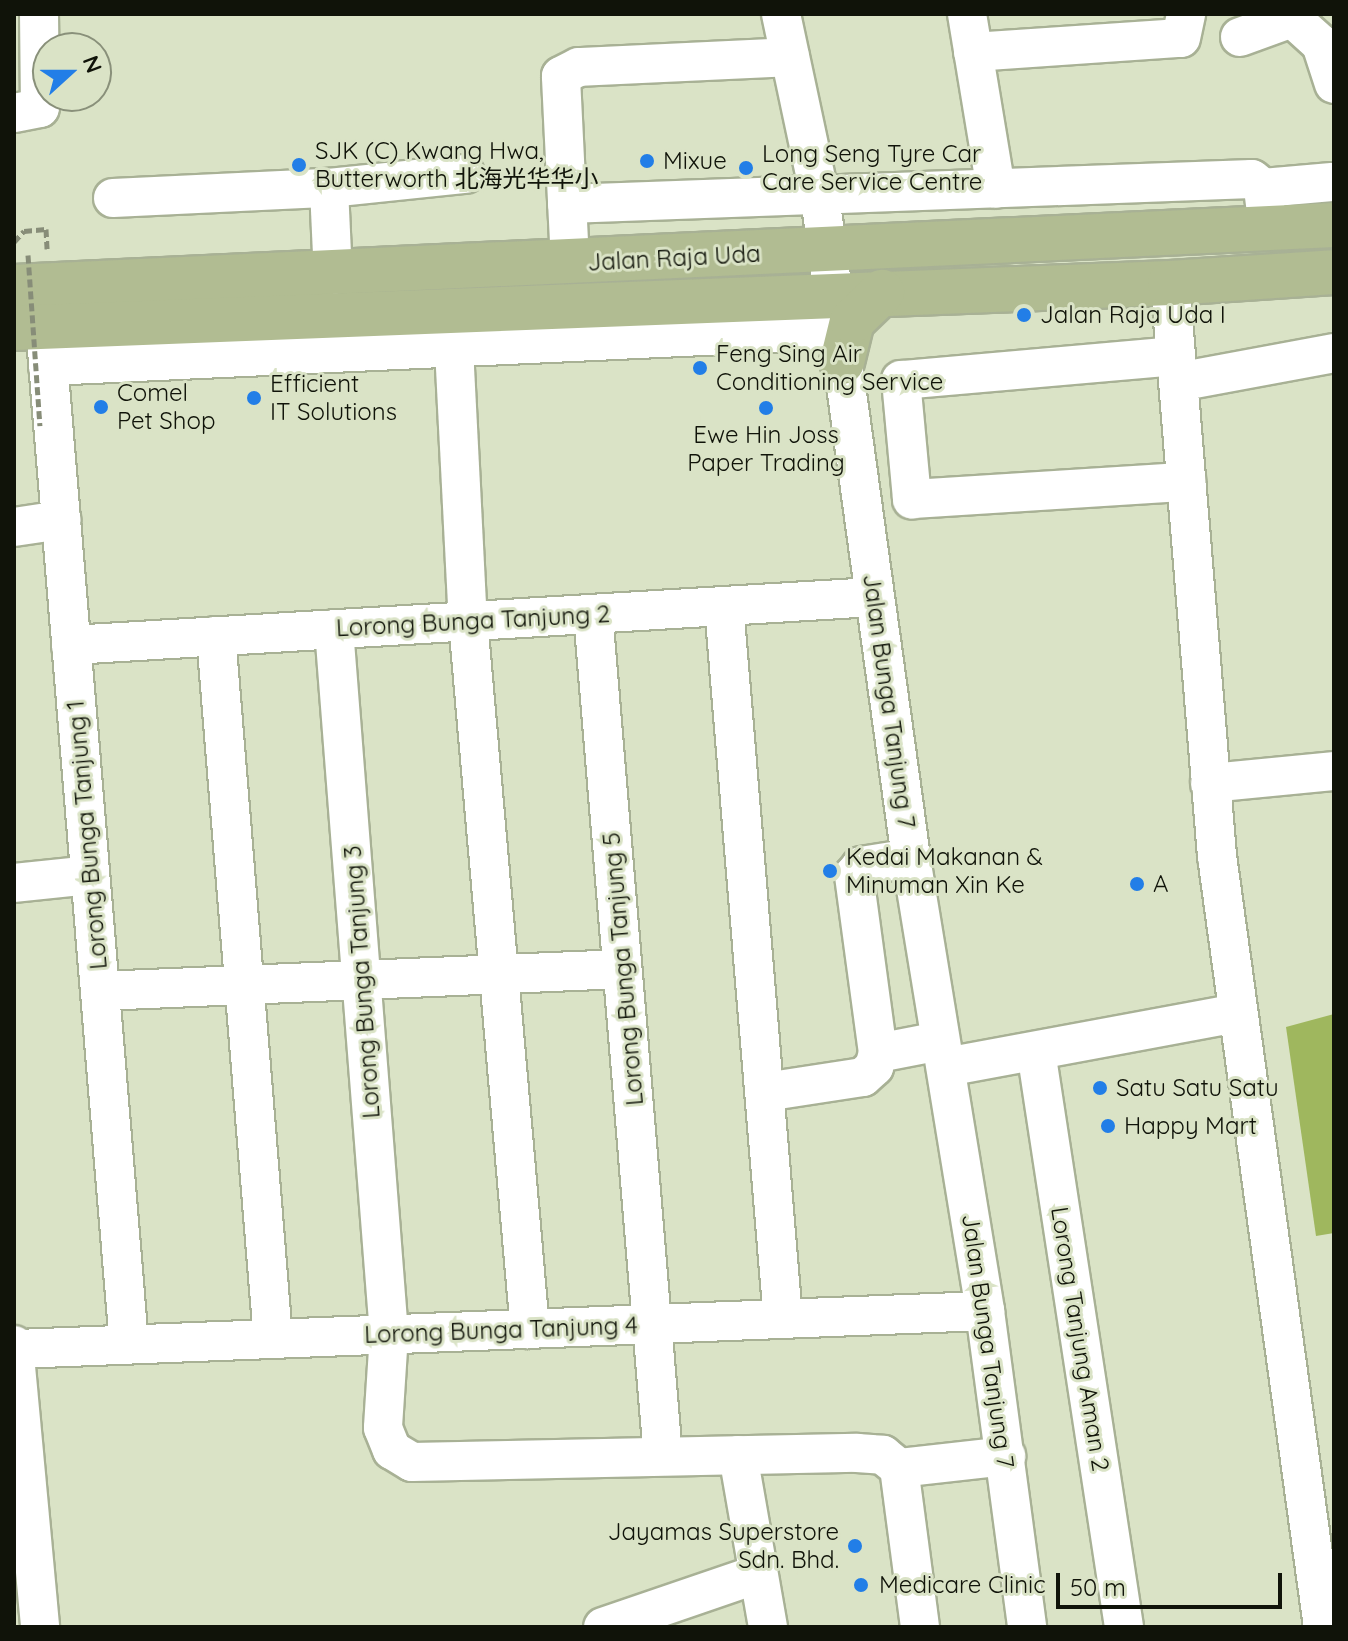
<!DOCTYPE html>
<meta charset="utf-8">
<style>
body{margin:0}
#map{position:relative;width:1348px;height:1641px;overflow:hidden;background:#dae3c6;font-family:Quicksand,"Noto Sans SC",sans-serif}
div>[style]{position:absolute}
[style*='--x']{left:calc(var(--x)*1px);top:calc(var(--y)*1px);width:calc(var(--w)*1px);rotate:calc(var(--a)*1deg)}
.green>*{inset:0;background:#9fb75e}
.path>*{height:5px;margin-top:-2.5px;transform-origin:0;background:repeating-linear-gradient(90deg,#878d78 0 8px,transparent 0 12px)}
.roads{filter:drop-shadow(2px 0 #a8b195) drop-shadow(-2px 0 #a8b195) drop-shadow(0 2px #a8b195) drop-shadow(0 -2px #a8b195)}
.minor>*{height:38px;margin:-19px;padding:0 19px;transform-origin:19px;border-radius:19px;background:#fff}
.major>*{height:44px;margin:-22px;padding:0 22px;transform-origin:22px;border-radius:22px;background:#b1bc92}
.path-bridge>*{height:5px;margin-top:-2.5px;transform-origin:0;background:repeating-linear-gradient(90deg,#878d78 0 8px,transparent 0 12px)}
.dots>*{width:22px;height:22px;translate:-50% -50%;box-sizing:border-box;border:4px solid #dae3c6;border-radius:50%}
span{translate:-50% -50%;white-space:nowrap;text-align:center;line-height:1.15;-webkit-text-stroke:6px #dae3c6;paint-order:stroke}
.poi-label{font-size:24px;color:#101309}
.left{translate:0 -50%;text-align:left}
.right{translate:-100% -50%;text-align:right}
.street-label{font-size:24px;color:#101309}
.frame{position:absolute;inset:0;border:16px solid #101309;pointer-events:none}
.north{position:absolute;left:32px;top:32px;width:80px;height:80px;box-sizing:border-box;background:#dae3c6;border:2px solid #89907a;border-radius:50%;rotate:69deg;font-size:22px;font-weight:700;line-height:32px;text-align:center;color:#101309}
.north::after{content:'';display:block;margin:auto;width:28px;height:36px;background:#227ee7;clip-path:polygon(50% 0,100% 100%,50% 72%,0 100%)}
.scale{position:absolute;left:1056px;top:1573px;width:226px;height:36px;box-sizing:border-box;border:4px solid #101309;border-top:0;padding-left:10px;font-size:24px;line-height:28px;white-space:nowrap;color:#101309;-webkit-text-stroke:6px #dae3c6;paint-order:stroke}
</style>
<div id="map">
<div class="green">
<i style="clip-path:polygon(1334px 1014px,1334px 1233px,1316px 1236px,1286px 1027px)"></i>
</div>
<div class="path">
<i style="--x:14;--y:242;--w:15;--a:-48"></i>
<i style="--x:24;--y:231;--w:22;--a:-5"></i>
<i style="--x:46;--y:229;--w:20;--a:87"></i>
</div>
<div class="roads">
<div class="minor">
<i style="--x:781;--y:14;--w:187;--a:78"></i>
<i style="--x:820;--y:197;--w:667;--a:82.16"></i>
<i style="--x:911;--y:858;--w:459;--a:80.7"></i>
<i style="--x:985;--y:1311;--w:319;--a:82.4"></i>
<i style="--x:967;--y:14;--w:177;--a:80.6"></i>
<i style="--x:1240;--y:37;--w:55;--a:-20.1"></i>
<i style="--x:1292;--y:18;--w:39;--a:42"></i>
<i style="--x:1321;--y:44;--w:42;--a:72"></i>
<i style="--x:973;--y:52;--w:208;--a:-3.9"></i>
<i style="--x:1181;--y:38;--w:25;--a:-78"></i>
<i style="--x:14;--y:113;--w:26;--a:-11"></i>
<i style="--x:40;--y:108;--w:94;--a:-90.6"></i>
<i style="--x:329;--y:188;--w:87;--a:87.4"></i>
<i style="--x:1263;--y:188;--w:69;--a:-5"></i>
<i style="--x:113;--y:198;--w:216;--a:-2.7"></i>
<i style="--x:329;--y:188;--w:137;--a:-5.9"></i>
<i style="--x:567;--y:204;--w:685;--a:-2.09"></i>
<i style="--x:1252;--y:179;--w:14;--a:39"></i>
<i style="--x:1263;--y:188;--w:40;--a:82.9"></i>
<i style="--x:570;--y:262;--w:186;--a:-92.8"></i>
<i style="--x:561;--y:76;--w:20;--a:-27"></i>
<i style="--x:579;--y:67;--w:211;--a:-2.7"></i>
<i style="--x:1170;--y:283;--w:575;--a:85.31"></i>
<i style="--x:1217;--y:856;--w:778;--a:82.17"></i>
<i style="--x:45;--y:326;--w:1021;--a:85.28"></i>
<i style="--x:454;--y:348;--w:273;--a:87.1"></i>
<i style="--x:468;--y:621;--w:711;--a:85"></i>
<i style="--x:1176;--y:356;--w:276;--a:175"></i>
<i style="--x:901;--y:380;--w:120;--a:84.7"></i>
<i style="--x:912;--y:499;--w:275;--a:-3.6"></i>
<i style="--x:48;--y:366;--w:789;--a:-2.62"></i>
<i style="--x:1178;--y:382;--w:159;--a:-10.5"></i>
<i style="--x:14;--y:527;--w:48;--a:-8.5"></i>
<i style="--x:724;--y:606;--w:715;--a:85.27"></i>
<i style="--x:593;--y:614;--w:845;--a:85.25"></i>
<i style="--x:334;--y:629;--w:707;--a:85.54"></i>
<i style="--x:389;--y:1334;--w:94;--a:93.7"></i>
<i style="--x:383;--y:1428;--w:24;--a:68"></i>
<i style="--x:392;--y:1450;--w:23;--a:31"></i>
<i style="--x:412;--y:1462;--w:445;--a:-1.2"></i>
<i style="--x:857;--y:1453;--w:26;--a:4"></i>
<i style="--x:883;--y:1455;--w:21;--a:39"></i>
<i style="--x:216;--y:636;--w:705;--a:85.36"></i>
<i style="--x:71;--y:645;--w:804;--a:-3.42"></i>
<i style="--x:1210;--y:783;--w:125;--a:-5.5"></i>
<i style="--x:14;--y:883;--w:76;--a:-6"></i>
<i style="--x:100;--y:991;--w:523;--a:-2.41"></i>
<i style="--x:1036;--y:1051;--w:583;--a:81.31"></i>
<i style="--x:878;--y:1053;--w:180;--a:-97.7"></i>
<i style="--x:854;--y:875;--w:11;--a:-52"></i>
<i style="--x:861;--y:866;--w:51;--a:-9.1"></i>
<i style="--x:946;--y:1067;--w:297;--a:-10.5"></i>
<i style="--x:765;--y:1092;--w:99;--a:-8.7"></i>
<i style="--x:863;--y:1077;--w:15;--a:-42"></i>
<i style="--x:874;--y:1067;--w:15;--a:-74"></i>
<i style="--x:878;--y:1053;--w:63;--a:-11"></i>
<i style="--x:14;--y:1345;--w:283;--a:84.7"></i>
<i style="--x:17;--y:1349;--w:969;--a:-2.25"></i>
<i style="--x:738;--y:1455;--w:175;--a:80.1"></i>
<i style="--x:603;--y:1627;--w:164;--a:-18.9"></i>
<i style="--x:920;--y:1627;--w:160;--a:-97.5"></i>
<i style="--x:899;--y:1468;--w:108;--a:-6.4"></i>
</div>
<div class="major">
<i style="--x:14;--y:287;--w:1321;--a:-2.69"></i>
<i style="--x:14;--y:328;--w:1157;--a:-2.23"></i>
<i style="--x:1170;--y:283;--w:164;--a:-3.8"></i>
<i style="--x:842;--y:362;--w:42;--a:-76.3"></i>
<i style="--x:852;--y:321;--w:42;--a:-44"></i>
</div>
</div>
<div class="path-bridge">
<i style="--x:28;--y:255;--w:171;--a:86"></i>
</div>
<div class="dots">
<i style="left:647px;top:161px;background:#227ee7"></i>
<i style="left:299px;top:165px;background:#227ee7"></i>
<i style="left:746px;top:168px;background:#227ee7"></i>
<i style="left:1024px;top:315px;background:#227ee7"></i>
<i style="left:700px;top:368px;background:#227ee7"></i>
<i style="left:254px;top:398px;background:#227ee7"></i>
<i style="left:101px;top:407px;background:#227ee7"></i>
<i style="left:766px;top:408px;background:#227ee7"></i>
<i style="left:830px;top:871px;background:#227ee7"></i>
<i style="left:1137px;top:884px;background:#227ee7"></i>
<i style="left:1100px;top:1088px;background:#227ee7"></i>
<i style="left:1108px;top:1126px;background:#227ee7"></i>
<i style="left:855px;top:1546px;background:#227ee7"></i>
<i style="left:861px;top:1585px;background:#227ee7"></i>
</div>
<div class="poi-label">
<span class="left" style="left:315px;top:165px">SJK (C) Kwang Hwa,<br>Butterworth 北海光华华小</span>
<span class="left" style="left:762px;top:168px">Long Seng Tyre Car<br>Care Service Centre</span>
<span class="left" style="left:663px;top:161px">Mixue</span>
<span class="left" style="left:1040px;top:315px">Jalan Raja Uda I</span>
<span class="left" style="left:716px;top:368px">Feng Sing Air<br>Conditioning Service</span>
<span class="left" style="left:270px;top:398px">Efficient<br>IT Solutions</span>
<span class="left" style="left:117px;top:407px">Comel<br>Pet Shop</span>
<span style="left:766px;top:449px">Ewe Hin Joss<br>Paper Trading</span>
<span class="left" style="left:846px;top:871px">Kedai Makanan &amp;<br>Minuman Xin Ke</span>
<span class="left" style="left:1153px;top:884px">A</span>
<span class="left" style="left:1116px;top:1088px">Satu Satu Satu</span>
<span class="left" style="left:1124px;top:1126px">Happy Mart</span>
<span class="right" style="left:839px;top:1546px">Jayamas Superstore<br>Sdn. Bhd.</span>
<span class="left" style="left:879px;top:1585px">Medicare Clinic</span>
</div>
<div class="street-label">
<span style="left:674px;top:258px;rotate:-3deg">Jalan Raja Uda</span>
<span style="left:473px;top:621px;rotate:-3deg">Lorong Bunga Tanjung 2</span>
<span style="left:889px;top:701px;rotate:82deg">Jalan Bunga Tanjung 7</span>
<span style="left:87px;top:835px;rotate:-95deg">Lorong Bunga Tanjung 1</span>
<span style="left:623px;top:969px;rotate:-95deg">Lorong Bunga Tanjung 5</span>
<span style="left:362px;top:982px;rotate:-94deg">Lorong Bunga Tanjung 3</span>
<span style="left:501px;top:1330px;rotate:-2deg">Lorong Bunga Tanjung 4</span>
<span style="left:1080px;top:1339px;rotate:81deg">Lorong Tanjung Aman 2</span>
<span style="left:988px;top:1341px;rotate:82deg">Jalan Bunga Tanjung 7</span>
</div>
<div class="frame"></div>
<div class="north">N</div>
<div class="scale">50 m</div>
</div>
